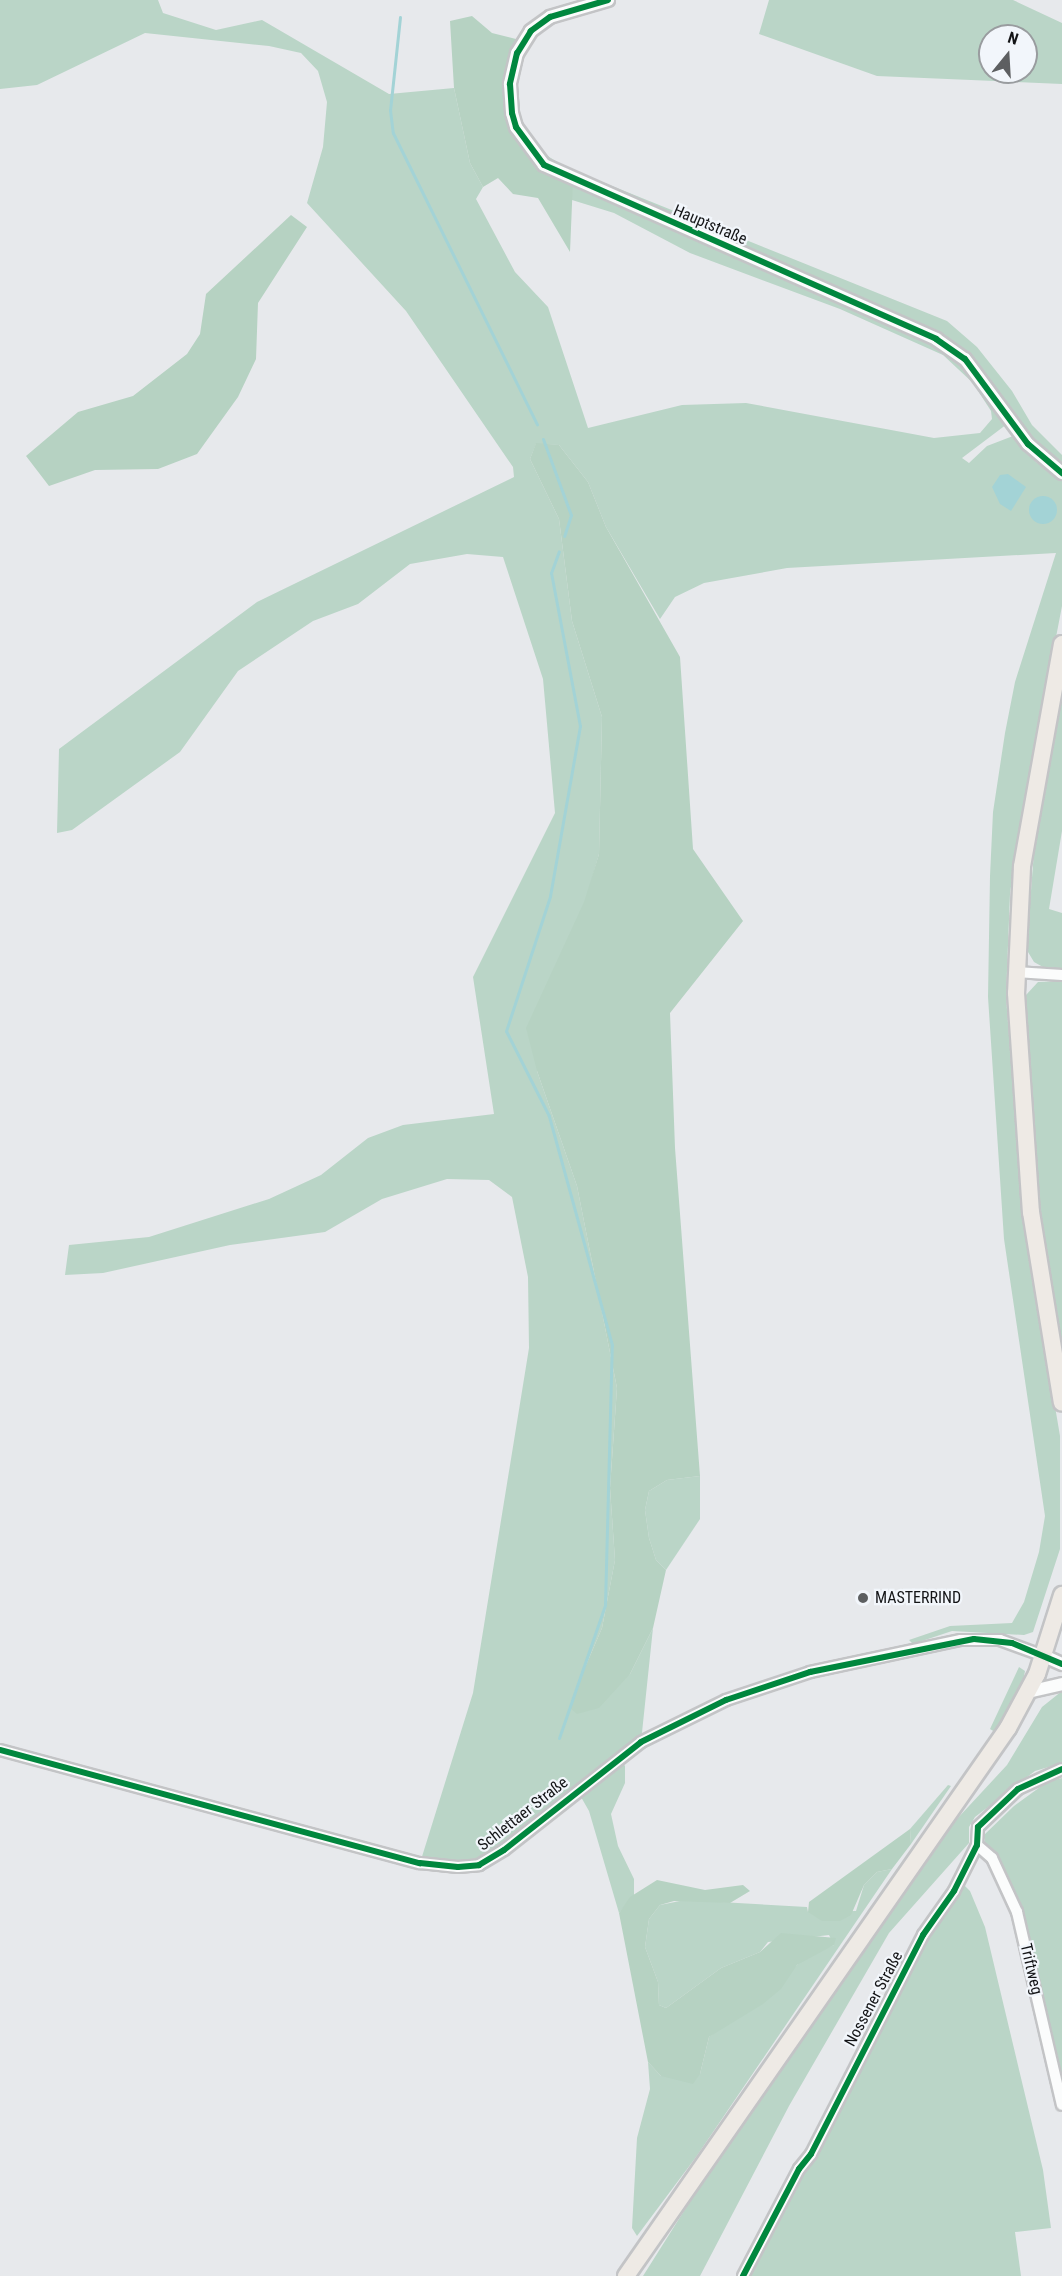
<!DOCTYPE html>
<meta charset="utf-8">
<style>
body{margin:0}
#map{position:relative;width:1062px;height:2276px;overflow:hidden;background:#e7e9ec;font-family:"Roboto Condensed",sans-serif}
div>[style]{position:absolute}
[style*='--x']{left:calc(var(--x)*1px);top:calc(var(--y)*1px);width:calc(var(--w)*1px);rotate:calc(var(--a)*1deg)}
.green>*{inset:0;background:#bad5c7}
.forest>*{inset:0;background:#b6d2c2}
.water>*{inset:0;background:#a3d3d6}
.round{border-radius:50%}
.stream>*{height:3px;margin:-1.5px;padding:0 1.5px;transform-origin:1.5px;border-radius:1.5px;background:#a3d3d6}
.roads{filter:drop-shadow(2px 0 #c3c4c6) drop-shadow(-2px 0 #c3c4c6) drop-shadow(0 2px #c3c4c6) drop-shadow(0 -2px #c3c4c6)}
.minor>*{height:10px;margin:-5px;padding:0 5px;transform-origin:5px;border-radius:5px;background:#fbfcfc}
.tertiary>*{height:12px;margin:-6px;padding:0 6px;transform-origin:6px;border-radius:6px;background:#fbfcfc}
.primary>*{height:16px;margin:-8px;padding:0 8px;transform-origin:8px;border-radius:8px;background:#eeeae5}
.cycleway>*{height:6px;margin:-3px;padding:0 3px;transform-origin:3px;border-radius:3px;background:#00873e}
.dots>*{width:16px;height:16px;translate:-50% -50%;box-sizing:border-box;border:3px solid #f2f6fb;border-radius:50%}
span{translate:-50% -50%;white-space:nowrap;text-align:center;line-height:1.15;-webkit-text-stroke:4.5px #f2f6fb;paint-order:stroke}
.street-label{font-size:16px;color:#131416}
.poi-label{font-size:16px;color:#131416}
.left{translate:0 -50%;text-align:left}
.north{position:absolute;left:978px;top:24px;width:60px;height:60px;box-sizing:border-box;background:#f2f6fb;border:2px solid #999c9f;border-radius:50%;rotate:18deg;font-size:16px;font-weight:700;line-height:24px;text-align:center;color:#131416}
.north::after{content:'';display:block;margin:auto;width:21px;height:27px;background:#5d5f61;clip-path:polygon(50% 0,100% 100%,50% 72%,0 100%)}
</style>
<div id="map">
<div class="green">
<i style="clip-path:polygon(0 0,158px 0,163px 13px,216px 30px,262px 20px,389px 94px,454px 88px,470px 163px,483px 187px,476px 199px,515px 272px,548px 307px,588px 428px,682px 405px,746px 403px,934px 438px,980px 433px,992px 419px,991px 411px,973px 383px,943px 355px,840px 309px,690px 253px,614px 213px,572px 200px,572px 180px,544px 165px,535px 148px,565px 167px,947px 321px,977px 347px,1012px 391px,1032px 425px,1062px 455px,1062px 462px,1046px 453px,1015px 418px,962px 458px,969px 463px,987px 446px,1013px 436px,1036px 462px,1062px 481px,1062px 606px,1018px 835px,1010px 894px,1006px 996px,1017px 1143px,1033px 1276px,1060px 1436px,1060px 1549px,1033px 1632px,1024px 1635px,952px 1631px,913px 1644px,909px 1640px,950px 1626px,1012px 1623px,1024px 1602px,1039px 1552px,1045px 1516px,1004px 1239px,988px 997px,990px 876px,993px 812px,1005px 733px,1015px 682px,1056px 553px,787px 568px,704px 583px,675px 597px,660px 619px,606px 527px,588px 482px,559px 445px,536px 444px,530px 459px,559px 519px,572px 621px,602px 717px,599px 854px,537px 1071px,577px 1186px,617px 1388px,610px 1488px,615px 1560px,602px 1628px,574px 1693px,630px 1674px,653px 1628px,641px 1742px,619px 1757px,625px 1766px,625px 1783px,611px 1814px,618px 1846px,634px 1879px,634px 1895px,619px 1913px,589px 1811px,577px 1790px,479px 1865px,420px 1863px,473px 1693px,529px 1348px,528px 1277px,512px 1197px,489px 1180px,447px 1179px,382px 1199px,325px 1232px,230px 1245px,103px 1273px,65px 1275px,69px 1245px,149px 1237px,269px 1199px,321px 1175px,368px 1138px,403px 1125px,494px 1114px,473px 977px,555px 813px,543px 679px,503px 557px,467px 554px,410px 564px,358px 604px,313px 621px,238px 671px,180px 752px,72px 830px,57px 833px,59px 749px,257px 602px,514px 477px,513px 467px,406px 311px,307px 203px,323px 147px,327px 102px,318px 71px,301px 53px,269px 46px,145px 33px,37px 85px,0 89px)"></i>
<i style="clip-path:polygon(evenodd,769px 0,1013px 0,1062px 23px,1062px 84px,877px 76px,759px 34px,769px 0,990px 36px,1026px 36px,1026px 72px,990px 72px,990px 36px)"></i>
<i style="clip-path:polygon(1062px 673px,1062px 831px,1049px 909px,1062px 913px,1062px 969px,1043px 967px,1034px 962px,1028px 952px,1028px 929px,1035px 839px)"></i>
<i style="clip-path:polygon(1062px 981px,1062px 1358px,1031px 1142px,1026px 995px,1038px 982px)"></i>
<i style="clip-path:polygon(700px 1476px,700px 1519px,666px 1570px,656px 1560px,649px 1538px,645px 1510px,649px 1491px,667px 1480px)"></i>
<i style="clip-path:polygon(1019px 1667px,1025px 1671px,1023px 1681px,995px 1732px,990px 1729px)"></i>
<i style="clip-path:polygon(1062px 1691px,1062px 1763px,1035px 1771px,975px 1817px,969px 1827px,969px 1843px,889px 1933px,789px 2106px,700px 2276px,643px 2276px,713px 2165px,885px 1917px,956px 1820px,1007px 1765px,1042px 1707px)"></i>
<i style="clip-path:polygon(1062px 1778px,1062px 2105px,1003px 1878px,977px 1845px,985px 1843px,984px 1835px,1014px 1806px,1047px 1782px)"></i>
<i style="clip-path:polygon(948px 1785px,951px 1786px,911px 1844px,910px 1829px)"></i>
<i style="clip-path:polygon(892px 1869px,696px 2157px,637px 2236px,632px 2228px,637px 2138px,650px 2089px,648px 2062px,661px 2076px,700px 2074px,709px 2037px,808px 1956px,834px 1945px,829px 1935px,768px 1942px,760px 1952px,721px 1968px,666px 2008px,659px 2005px,658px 1982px,645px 1947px,649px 1919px,660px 1905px,685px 1900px,807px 1907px,808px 1912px,856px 1911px,864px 1885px,877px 1872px)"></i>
<i style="clip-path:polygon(959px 1880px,970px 1891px,985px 1927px,1043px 2170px,1051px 2228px,1015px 2232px,1021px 2276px,743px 2276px)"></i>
</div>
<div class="forest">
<i style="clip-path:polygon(472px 16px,492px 33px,524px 41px,510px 84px,527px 145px,573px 180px,570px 252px,538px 198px,513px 194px,498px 178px,483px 187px,470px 163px,454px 88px,450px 21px)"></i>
<i style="clip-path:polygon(291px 215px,307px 227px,258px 303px,256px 359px,238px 397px,197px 454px,158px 469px,95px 470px,49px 486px,26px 456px,78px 412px,133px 396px,187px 354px,200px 334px,206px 294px)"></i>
<i style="clip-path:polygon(536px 443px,559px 445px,588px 482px,606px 527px,680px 657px,693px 849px,743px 921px,670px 1013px,675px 1148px,700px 1476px,667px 1480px,649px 1491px,645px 1510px,649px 1538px,656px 1560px,666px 1570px,653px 1628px,630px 1674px,599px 1708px,577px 1714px,570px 1708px,574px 1693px,602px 1628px,615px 1560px,610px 1488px,617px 1388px,577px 1186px,537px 1071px,526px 1028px,584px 902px,599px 854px,602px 717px,572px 621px,559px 519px,530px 459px)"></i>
<i style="clip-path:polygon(910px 1829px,911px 1844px,892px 1869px,877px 1872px,864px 1885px,851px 1915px,840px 1921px,822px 1921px,808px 1912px,809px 1902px)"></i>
<i style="clip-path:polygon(657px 1880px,705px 1890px,743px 1885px,750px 1891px,730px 1903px,674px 1901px,660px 1905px,649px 1919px,645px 1947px,658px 1982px,659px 2005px,666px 2008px,721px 1968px,760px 1952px,781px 1933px,836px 1938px,834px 1945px,797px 1965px,781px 1989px,763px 2004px,709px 2037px,700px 2074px,693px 2084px,661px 2076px,648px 2062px,619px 1913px,630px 1897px)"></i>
</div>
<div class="water">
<i style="clip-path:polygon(1008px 474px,1026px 487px,1011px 511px,1000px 504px,992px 487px,1000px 475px)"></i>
<i class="round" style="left:1029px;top:496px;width:28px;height:28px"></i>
</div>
<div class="stream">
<i style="--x:400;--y:17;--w:94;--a:96.1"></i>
<i style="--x:390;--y:110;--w:23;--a:83"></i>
<i style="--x:393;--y:133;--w:325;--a:63.7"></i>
<i style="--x:543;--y:439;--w:81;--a:69.8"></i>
<i style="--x:571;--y:515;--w:22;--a:108"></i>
<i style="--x:559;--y:1738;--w:141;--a:-70.9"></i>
<i style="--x:605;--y:1605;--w:260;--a:-88.5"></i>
<i style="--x:612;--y:1345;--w:238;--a:-105.4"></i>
<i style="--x:549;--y:1116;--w:95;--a:-116.8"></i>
<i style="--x:506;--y:1031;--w:142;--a:-71.9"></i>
<i style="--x:550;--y:896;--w:173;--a:-80"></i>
<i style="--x:580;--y:726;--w:156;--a:-100.7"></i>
<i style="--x:551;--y:573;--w:23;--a:-70"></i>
</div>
<div class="roads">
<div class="minor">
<i style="--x:1016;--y:972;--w:46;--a:3.7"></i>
<i style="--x:0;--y:1750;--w:435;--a:15.1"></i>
<i style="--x:420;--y:1863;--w:38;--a:6"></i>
<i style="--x:458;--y:1867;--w:21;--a:-5"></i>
<i style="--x:479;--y:1865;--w:29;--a:-31"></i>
<i style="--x:504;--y:1850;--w:174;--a:-38.2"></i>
<i style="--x:641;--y:1742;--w:95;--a:-26.3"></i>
<i style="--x:726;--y:1700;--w:89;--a:-18.4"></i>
<i style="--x:810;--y:1672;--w:154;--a:-12"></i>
<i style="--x:961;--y:1640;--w:39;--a:0"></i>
<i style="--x:1000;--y:1640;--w:47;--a:20"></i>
<i style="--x:977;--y:1845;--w:20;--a:41"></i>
<i style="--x:992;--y:1858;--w:60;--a:65.2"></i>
<i style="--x:1017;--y:1912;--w:198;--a:76.9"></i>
<i style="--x:743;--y:2276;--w:121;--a:-62.4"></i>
<i style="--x:799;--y:2169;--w:19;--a:-51"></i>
<i style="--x:811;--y:2154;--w:246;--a:-62.9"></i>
<i style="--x:923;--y:1935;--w:54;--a:-54.8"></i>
<i style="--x:954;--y:1891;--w:51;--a:-63.4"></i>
<i style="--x:977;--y:1845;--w:18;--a:-87"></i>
<i style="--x:978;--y:1827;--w:55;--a:-43.5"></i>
<i style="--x:1018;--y:1789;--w:48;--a:-24.4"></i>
</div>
<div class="tertiary">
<i style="--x:608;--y:0;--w:60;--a:163.7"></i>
<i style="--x:550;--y:17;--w:24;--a:144"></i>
<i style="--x:531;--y:31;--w:26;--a:122"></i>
<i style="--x:517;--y:53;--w:32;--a:103"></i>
<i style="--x:510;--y:84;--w:29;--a:86"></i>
<i style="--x:512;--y:113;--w:15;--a:74"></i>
<i style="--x:516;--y:127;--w:47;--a:53.6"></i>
<i style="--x:544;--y:165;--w:429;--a:23.9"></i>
<i style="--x:936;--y:339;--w:35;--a:35"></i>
<i style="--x:965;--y:359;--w:106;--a:53.5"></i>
<i style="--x:1028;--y:444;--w:45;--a:40.5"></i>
<i style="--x:1044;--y:1656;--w:20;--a:24"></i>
<i style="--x:1028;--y:1692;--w:35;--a:-13"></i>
</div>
<div class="primary">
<i style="--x:1062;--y:644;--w:227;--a:100.2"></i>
<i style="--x:1022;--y:867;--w:126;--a:92.7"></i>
<i style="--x:1016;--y:993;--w:220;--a:86.1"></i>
<i style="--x:1031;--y:1212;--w:193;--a:80.8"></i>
<i style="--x:626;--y:2276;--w:668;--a:-55.12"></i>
<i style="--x:1008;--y:1728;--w:61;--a:-61.8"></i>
<i style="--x:1037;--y:1674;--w:83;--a:-72.4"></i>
</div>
</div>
<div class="cycleway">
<i style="--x:608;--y:0;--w:60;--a:163.7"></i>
<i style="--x:550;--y:17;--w:24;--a:144"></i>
<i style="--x:531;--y:31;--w:26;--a:122"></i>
<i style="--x:517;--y:53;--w:32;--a:103"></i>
<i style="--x:510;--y:84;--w:29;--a:86"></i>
<i style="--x:512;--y:113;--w:15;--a:74"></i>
<i style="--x:516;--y:127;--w:47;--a:53.6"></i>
<i style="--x:544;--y:165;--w:429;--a:23.9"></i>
<i style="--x:936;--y:339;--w:35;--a:35"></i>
<i style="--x:965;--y:359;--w:106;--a:53.5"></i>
<i style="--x:1028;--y:444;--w:45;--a:40.5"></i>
<i style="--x:0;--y:1750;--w:435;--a:15.1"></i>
<i style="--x:420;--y:1863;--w:38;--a:6"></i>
<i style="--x:458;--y:1867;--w:21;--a:-5"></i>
<i style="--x:479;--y:1865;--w:29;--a:-31"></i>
<i style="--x:504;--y:1850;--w:174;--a:-38.2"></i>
<i style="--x:641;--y:1742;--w:95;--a:-26.3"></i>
<i style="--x:726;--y:1700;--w:89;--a:-18.4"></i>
<i style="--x:810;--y:1672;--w:167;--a:-11.4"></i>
<i style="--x:974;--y:1639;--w:38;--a:6"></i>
<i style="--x:1012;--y:1643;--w:54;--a:22.8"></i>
<i style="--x:743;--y:2276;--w:121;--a:-62.4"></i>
<i style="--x:799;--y:2169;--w:19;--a:-51"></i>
<i style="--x:811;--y:2154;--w:246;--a:-62.9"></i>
<i style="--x:923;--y:1935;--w:54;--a:-54.8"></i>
<i style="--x:954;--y:1891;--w:51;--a:-63.4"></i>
<i style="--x:977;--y:1845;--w:18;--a:-87"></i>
<i style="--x:978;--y:1827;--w:55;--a:-43.5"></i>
<i style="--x:1018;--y:1789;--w:48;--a:-24.4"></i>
</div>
<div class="dots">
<i style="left:863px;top:1598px;background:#5d5f61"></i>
</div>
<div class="street-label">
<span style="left:710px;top:225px;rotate:23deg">Hauptstraße</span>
<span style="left:523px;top:1814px;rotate:-38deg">Schlettaer Straße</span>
<span style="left:1031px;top:1969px;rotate:77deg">Triftweg</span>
<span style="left:874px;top:1999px;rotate:-62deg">Nossener Straße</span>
</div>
<div class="poi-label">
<span class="left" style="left:875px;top:1598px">MASTERRIND</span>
</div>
<div class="north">N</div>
</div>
